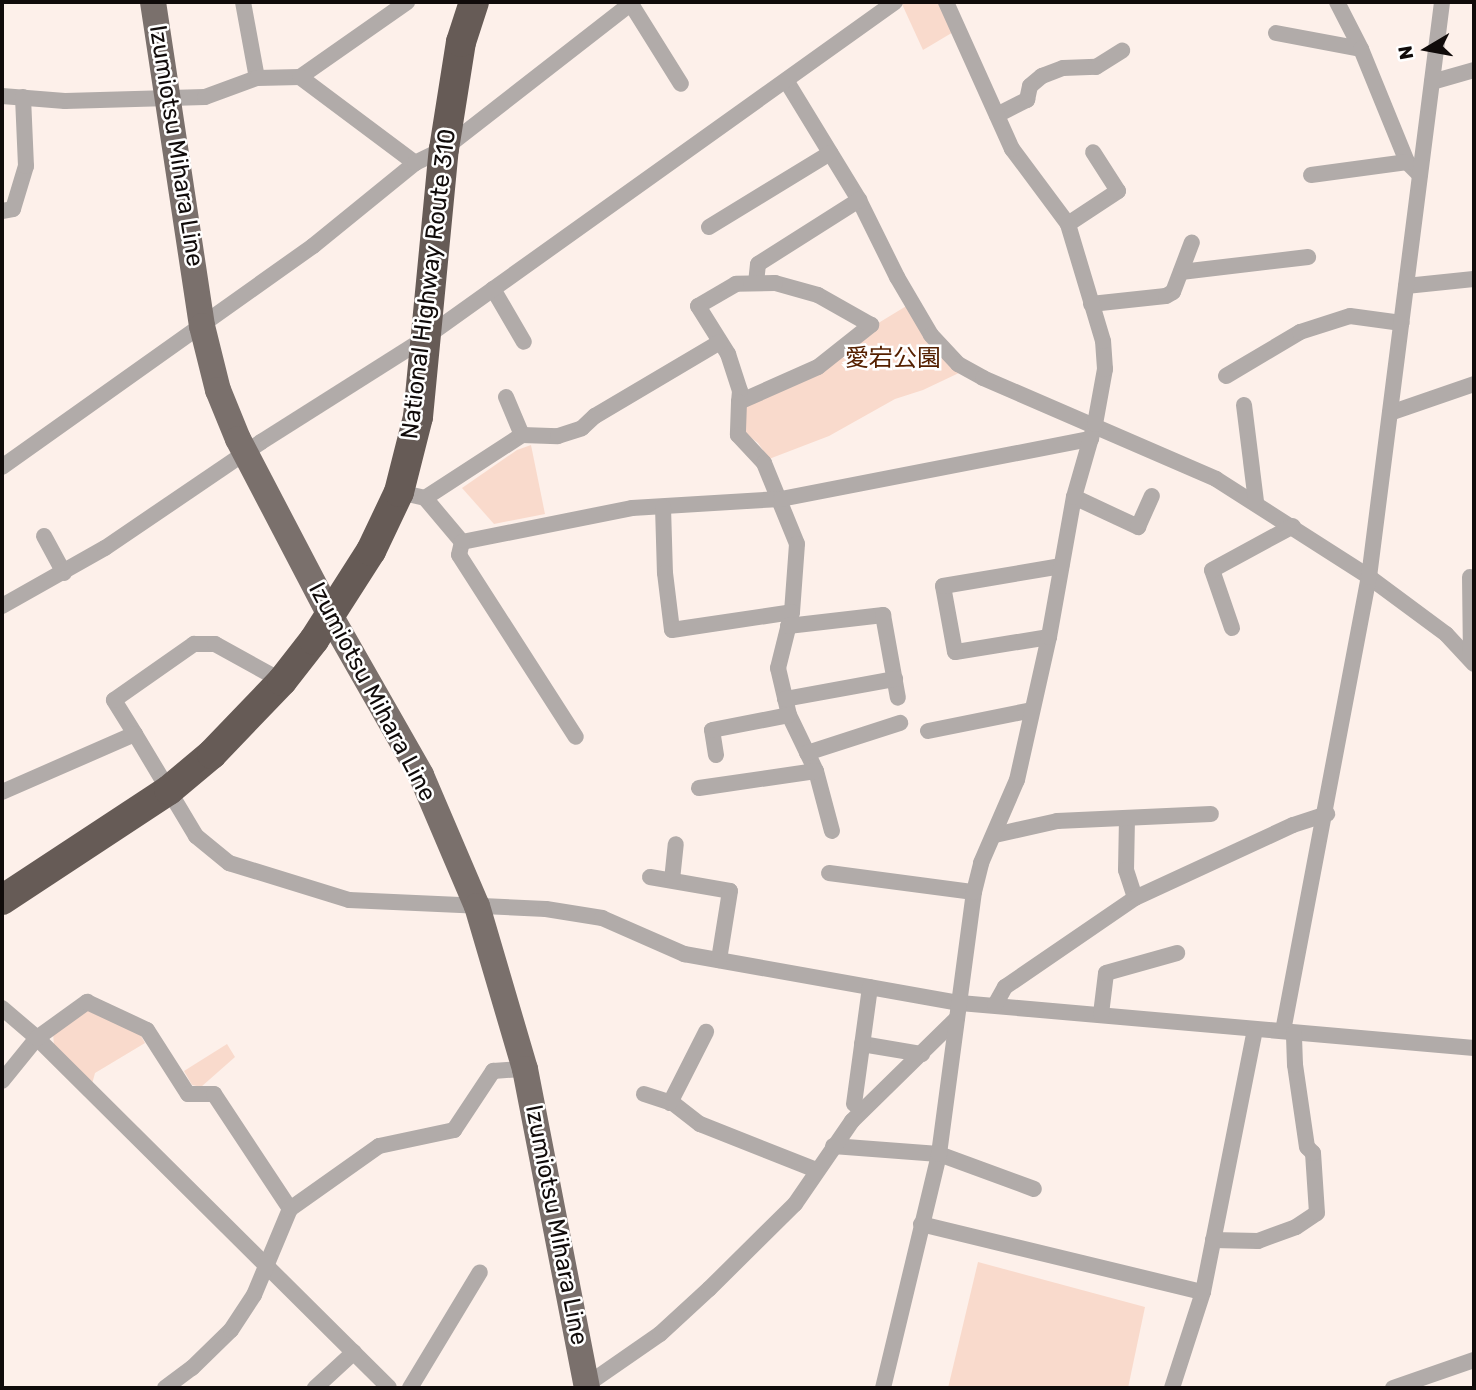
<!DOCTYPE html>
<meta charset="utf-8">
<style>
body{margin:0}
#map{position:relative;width:1476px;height:1390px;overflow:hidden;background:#fdf0ea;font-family:Rubik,"Noto Sans JP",sans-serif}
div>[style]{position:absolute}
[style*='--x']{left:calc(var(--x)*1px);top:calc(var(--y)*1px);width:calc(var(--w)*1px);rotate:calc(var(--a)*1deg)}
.green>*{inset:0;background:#f9dacc}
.street>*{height:16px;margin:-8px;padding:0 8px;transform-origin:8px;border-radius:8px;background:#b1aba9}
.primary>*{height:26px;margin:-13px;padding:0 13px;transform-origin:13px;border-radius:13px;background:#7a706c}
.highway>*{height:30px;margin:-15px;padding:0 15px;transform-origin:15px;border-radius:15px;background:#665b56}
span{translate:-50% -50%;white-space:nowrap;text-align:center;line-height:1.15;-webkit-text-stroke:5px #fff;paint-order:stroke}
.street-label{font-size:24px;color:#100b0a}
.park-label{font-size:24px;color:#552000}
.frame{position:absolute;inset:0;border:4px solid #100b0a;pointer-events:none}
.north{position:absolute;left:1392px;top:14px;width:70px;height:70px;-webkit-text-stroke:5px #fff;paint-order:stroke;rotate:260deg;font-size:19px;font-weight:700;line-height:28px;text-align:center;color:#100b0a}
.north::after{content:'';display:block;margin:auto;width:24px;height:32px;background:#100b0a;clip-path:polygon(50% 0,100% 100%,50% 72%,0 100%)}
</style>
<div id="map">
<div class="green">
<i style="clip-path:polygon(901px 2px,942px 2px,955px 31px,923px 50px)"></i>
<i style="clip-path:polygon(908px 305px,961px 372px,923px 390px,895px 399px,829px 436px,769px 459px,758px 443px,745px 433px,745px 404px)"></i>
<i style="clip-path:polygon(531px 445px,545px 514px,494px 524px,462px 488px,517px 450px)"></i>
<i style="clip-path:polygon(94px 1010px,140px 1034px,145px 1043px,95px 1073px,92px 1084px,54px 1046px,53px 1033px,85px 1011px)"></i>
<i style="clip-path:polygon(227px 1044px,235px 1057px,201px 1087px,192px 1085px,184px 1071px)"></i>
<i style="clip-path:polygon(978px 1262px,1145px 1307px,1128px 1388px,948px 1388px)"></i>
</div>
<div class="street">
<i style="--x:243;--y:2;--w:77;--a:79.6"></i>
<i style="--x:1337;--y:2;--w:53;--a:62.9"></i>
<i style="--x:631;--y:4;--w:94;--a:58"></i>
<i style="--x:1276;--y:33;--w:86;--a:10.7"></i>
<i style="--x:1361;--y:49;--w:122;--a:67.8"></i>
<i style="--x:1407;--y:162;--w:18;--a:45"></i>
<i style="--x:300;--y:77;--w:131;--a:-35"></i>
<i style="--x:787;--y:82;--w:138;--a:58.6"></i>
<i style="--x:859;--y:200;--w:86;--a:63.7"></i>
<i style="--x:897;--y:277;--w:67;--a:59.6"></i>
<i style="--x:931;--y:335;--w:40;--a:47"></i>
<i style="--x:958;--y:364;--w:29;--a:29"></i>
<i style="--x:983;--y:378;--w:254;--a:23.4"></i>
<i style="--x:1216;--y:479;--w:182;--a:32.6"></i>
<i style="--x:1369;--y:577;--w:96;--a:36.5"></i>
<i style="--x:1446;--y:634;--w:41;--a:47"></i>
<i style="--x:1432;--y:82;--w:44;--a:-15.9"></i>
<i style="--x:2;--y:96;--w:63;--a:4.5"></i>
<i style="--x:65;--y:101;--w:140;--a:-1.6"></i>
<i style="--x:205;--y:97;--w:55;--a:-20.1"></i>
<i style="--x:257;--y:78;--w:43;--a:-1.3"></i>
<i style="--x:300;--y:77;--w:144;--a:36.8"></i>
<i style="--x:997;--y:115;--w:34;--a:-27"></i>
<i style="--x:1027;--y:100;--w:14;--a:-78"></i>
<i style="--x:1030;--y:86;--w:16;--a:-40"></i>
<i style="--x:1042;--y:76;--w:22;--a:-21"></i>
<i style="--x:1063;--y:68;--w:33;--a:-2"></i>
<i style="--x:1096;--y:67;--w:31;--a:-32"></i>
<i style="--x:1311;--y:175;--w:97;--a:-7.7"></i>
<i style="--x:2;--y:211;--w:11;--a:-10"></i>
<i style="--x:13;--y:209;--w:45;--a:-73.2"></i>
<i style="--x:26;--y:166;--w:69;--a:-92.5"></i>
<i style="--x:1068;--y:224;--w:60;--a:-33.4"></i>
<i style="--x:1118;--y:191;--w:46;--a:-122.7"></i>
<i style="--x:709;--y:227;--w:142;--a:-31.4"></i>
<i style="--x:1181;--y:272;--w:128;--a:-6.7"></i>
<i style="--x:756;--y:283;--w:19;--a:-84"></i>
<i style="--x:758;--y:264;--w:120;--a:-32.4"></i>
<i style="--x:1406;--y:286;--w:68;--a:-5.9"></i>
<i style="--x:493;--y:289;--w:61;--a:59.7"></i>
<i style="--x:1091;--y:304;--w:75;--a:-6.1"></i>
<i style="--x:1166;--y:296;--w:8;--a:-30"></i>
<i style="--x:1173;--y:292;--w:53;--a:-69.2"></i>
<i style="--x:1226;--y:376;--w:86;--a:-30.7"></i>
<i style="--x:1300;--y:332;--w:52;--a:-17.7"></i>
<i style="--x:1350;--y:316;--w:52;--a:7.7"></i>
<i style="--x:506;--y:397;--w:41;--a:67.2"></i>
<i style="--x:739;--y:402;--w:86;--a:-23.9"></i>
<i style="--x:818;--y:367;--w:68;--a:-38.4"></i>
<i style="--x:871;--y:325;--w:61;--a:-150.5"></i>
<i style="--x:818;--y:295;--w:45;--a:-164.4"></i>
<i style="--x:775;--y:283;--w:39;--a:179"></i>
<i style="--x:736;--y:284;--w:44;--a:149.9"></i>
<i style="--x:698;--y:306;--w:57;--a:58"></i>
<i style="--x:728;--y:354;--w:39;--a:72"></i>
<i style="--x:740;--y:391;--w:11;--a:95"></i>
<i style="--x:739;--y:402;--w:33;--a:92"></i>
<i style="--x:738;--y:435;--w:38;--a:47"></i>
<i style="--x:764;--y:463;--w:87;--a:67.8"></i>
<i style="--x:797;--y:544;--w:68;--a:94.2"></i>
<i style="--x:792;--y:612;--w:58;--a:104"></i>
<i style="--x:778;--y:668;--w:48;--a:76.8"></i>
<i style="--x:789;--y:715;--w:62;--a:64.3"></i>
<i style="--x:816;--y:771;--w:62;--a:75.1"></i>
<i style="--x:1244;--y:405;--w:98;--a:82.9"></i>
<i style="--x:1390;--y:413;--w:89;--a:-19"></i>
<i style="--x:2;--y:467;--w:382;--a:-35.4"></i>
<i style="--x:313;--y:246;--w:132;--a:-39.1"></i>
<i style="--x:415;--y:163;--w:32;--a:-26"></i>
<i style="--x:444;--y:149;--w:239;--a:-37.9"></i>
<i style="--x:399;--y:492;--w:27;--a:13"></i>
<i style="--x:425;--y:498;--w:57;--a:49.9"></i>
<i style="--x:462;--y:542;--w:173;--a:-11.3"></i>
<i style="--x:632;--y:508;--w:149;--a:-3.5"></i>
<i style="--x:781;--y:499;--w:316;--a:-11"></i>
<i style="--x:1074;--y:497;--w:71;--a:25.1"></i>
<i style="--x:1138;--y:527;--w:34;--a:-66"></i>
<i style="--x:425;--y:498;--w:116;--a:-33"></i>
<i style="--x:522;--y:435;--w:36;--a:2"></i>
<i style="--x:558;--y:436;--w:25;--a:-18"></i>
<i style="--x:582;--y:428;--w:18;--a:-43"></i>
<i style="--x:595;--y:416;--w:145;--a:-30.6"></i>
<i style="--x:663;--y:507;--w:66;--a:88.3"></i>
<i style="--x:665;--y:573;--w:57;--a:83"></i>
<i style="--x:672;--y:630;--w:121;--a:-8.5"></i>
<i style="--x:44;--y:536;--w:42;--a:61.6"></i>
<i style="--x:462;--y:542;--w:13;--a:103"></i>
<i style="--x:459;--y:555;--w:216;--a:57.3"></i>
<i style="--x:1470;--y:577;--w:83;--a:89.3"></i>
<i style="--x:2;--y:606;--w:118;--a:-29.4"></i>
<i style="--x:105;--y:548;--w:189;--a:-34.2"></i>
<i style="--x:261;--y:442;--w:187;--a:-32.3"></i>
<i style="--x:419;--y:342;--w:585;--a:-35.54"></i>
<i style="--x:788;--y:626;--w:96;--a:-6.6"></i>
<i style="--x:883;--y:615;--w:84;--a:79.8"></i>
<i style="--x:1232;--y:628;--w:61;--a:-109"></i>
<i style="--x:1212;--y:570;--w:92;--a:-28.5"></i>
<i style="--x:1049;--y:637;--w:95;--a:170.9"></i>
<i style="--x:955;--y:652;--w:67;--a:-100.3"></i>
<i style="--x:943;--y:586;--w:120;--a:-9.6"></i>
<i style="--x:785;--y:699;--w:112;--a:-10.3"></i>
<i style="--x:928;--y:731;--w:106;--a:-11.4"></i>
<i style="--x:135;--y:734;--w:40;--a:-122"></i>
<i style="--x:114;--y:700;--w:98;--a:-35"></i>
<i style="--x:194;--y:644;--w:21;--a:0"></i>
<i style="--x:215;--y:644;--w:77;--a:28.9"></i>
<i style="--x:807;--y:753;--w:98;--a:-17.9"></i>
<i style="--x:716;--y:755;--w:25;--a:-99"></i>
<i style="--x:712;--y:730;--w:78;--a:-11"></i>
<i style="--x:699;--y:788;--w:118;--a:-8.3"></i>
<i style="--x:2;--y:792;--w:145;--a:-23.6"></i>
<i style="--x:135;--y:734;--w:119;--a:59.1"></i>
<i style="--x:196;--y:836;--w:43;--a:39.3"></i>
<i style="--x:229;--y:863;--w:126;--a:17.1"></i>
<i style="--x:349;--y:900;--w:197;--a:2.6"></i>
<i style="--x:546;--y:909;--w:57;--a:9.1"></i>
<i style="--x:602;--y:918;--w:90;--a:23.7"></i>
<i style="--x:684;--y:954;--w:280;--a:10.1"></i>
<i style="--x:960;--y:1003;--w:516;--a:5"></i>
<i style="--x:1127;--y:818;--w:52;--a:91.1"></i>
<i style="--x:1126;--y:870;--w:29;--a:72"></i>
<i style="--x:995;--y:835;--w:64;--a:-12.7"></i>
<i style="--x:1057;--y:821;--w:154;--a:-2.6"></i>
<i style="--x:829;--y:873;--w:146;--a:7.5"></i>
<i style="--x:650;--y:877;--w:81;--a:9.9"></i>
<i style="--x:730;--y:891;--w:70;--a:99.1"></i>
<i style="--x:672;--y:880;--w:36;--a:-84"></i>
<i style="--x:995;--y:1005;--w:21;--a:-61"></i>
<i style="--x:1005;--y:987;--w:158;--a:-34.4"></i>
<i style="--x:1135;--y:898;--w:174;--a:-24.8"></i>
<i style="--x:1293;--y:825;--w:36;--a:-18"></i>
<i style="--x:2;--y:1008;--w:46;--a:40.6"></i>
<i style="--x:37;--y:1038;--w:496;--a:44.8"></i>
<i style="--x:1101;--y:1014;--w:41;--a:-83"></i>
<i style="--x:1106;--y:973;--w:74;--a:-15.7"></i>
<i style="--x:1283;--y:1031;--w:462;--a:-79.3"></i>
<i style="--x:1369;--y:577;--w:580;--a:-82.76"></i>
<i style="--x:862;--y:1044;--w:61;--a:9.5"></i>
<i style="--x:2;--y:1081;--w:55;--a:-50.9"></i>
<i style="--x:37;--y:1038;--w:62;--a:-35.8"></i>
<i style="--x:87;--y:1002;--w:66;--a:25"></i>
<i style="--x:147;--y:1030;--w:76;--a:57.4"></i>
<i style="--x:188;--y:1094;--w:26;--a:0"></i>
<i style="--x:214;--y:1094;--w:138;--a:56.5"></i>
<i style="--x:644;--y:1094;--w:32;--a:18"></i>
<i style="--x:674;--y:1104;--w:33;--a:38"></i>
<i style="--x:700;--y:1124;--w:125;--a:21.6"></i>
<i style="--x:670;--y:1103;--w:80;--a:-63.1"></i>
<i style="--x:854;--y:1104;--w:118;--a:-82.2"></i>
<i style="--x:833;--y:1146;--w:106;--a:4.3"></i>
<i style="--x:939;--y:1154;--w:101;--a:20.2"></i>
<i style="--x:921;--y:1224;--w:290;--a:13.6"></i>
<i style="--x:1213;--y:1240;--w:45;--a:1.3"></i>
<i style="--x:1258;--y:1241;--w:40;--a:-20.2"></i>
<i style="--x:1296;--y:1227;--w:25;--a:-34"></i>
<i style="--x:1317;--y:1213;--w:60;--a:-93.8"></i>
<i style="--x:1313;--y:1153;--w:8;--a:-135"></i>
<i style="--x:1307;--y:1147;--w:83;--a:-98.3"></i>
<i style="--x:1295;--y:1065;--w:32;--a:-92"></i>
<i style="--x:165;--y:1388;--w:34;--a:-37"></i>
<i style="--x:192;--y:1368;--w:54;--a:-44.3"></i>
<i style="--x:231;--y:1330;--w:42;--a:-56.7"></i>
<i style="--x:254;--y:1295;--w:93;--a:-67.3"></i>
<i style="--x:290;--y:1209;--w:109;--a:-35.3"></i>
<i style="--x:379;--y:1146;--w:77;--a:-12"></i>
<i style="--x:454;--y:1130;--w:71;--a:-56.5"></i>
<i style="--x:493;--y:1071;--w:32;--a:-4"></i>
<i style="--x:315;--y:1388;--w:53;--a:-42.7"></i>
<i style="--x:410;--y:1388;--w:135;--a:-58.9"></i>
<i style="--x:582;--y:1388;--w:95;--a:-34.7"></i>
<i style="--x:660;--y:1334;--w:67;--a:-42.6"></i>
<i style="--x:709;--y:1289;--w:121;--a:-44.7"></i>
<i style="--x:795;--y:1204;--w:101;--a:-55.5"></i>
<i style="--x:852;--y:1121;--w:147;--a:-44.4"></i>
<i style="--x:883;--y:1388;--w:241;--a:-76.5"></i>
<i style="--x:939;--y:1154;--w:264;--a:-82.4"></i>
<i style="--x:974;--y:892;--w:30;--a:-76"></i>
<i style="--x:981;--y:863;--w:90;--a:-66.6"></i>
<i style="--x:1017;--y:780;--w:147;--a:-77.4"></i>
<i style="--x:1049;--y:637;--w:142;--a:-79.9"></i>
<i style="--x:1074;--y:497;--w:76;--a:-74"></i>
<i style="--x:1095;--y:424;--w:56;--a:-79.7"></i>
<i style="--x:1105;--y:369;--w:28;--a:-94"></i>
<i style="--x:1103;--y:341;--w:122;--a:-106.7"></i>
<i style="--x:1068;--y:224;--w:94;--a:-126.7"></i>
<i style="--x:1012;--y:149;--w:161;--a:-114.2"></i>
<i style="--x:1172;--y:1388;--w:101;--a:-72.1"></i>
<i style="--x:1203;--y:1292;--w:268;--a:-78.8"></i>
<i style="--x:1393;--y:1388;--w:86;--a:-19.1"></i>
</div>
<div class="primary">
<i style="--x:153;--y:2;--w:328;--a:81.4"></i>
<i style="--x:202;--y:326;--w:66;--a:76"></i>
<i style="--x:218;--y:390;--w:53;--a:67.8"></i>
<i style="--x:238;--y:439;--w:201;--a:62.4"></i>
<i style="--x:331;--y:617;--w:182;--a:60.3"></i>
<i style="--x:421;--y:775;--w:142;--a:66.9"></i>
<i style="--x:477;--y:906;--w:170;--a:73.6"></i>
<i style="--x:525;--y:1069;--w:325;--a:79"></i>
</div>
<div class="highway">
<i style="--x:2;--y:900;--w:200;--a:-33.4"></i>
<i style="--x:169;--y:790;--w:56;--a:-39.9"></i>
<i style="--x:212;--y:754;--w:101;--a:-46.2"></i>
<i style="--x:282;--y:681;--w:52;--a:-52"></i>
<i style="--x:314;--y:640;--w:106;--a:-57.4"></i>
<i style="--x:371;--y:551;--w:65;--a:-64.6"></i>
<i style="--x:399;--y:492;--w:77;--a:-75.8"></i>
<i style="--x:418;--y:417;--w:269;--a:-84.5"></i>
<i style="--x:444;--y:149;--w:108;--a:-81"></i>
<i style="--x:461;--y:42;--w:42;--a:-72"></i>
</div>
<div class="street-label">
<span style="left:176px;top:146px;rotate:81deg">Izumiotsu Mihara Line</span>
<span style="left:429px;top:284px;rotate:-83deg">National Highway Route 310</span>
<span style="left:372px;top:692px;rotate:62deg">Izumiotsu Mihara Line</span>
<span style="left:556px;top:1225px;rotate:79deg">Izumiotsu Mihara Line</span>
</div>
<div class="park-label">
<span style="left:893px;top:359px">愛宕公園</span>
</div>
<div class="frame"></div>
<div class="north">N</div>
</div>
